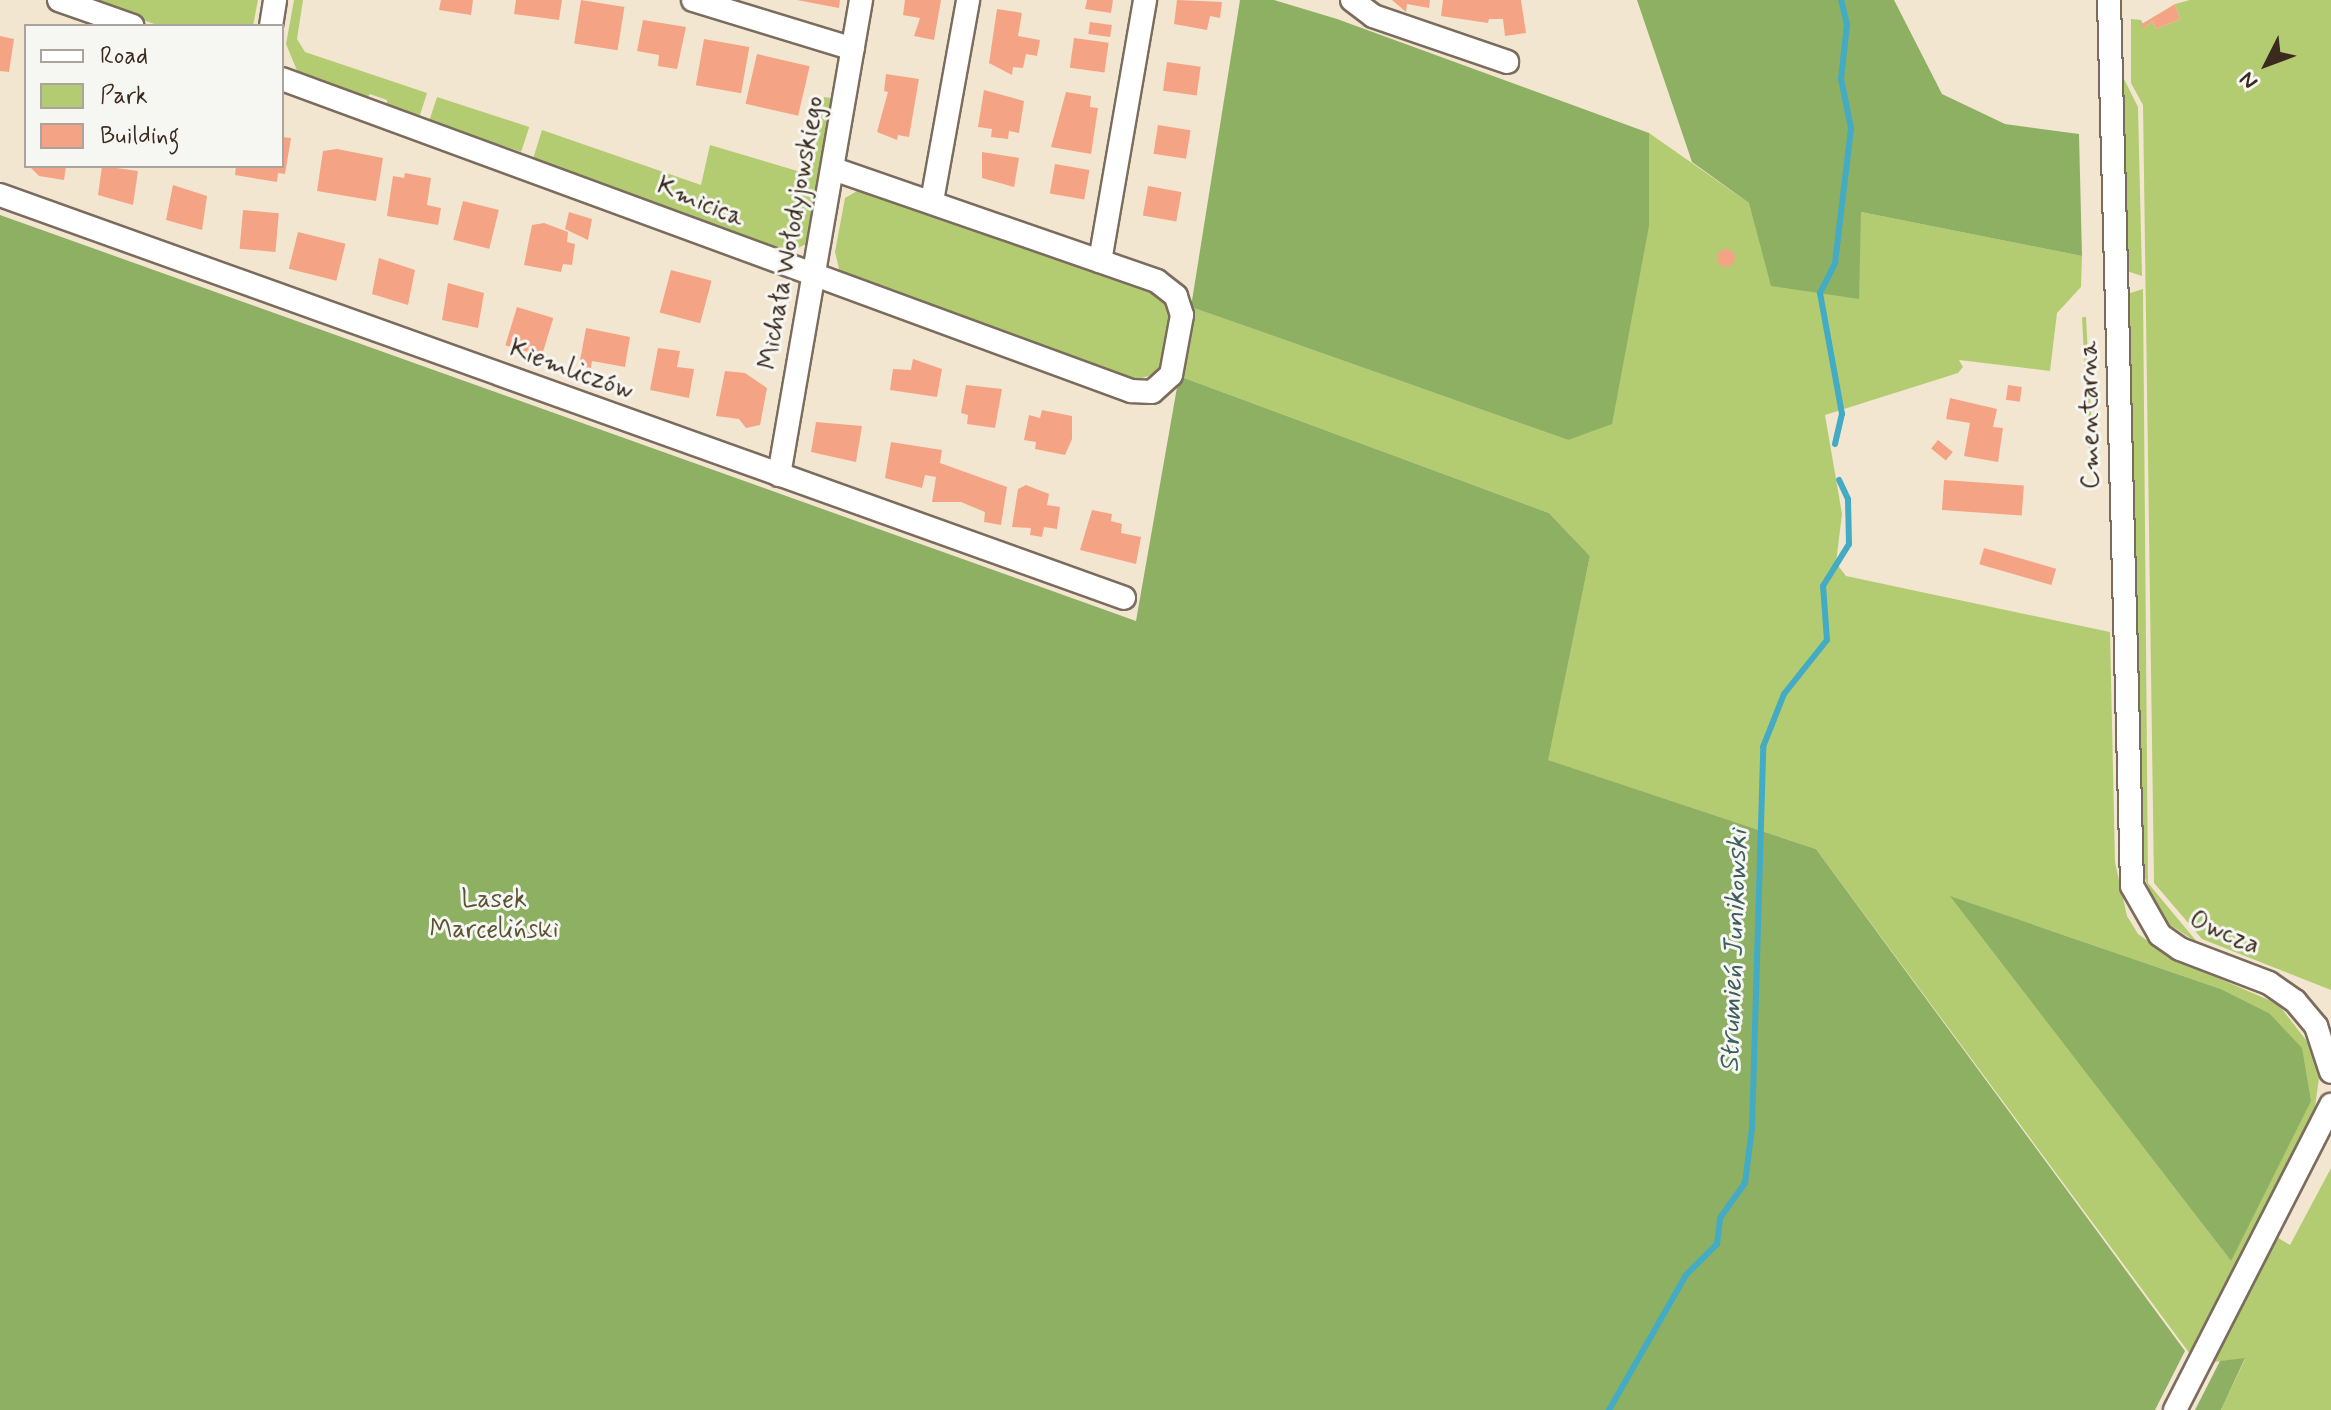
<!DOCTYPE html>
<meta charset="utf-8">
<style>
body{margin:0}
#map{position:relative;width:2331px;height:1410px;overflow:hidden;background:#f3e6d1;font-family:Mynerve,sans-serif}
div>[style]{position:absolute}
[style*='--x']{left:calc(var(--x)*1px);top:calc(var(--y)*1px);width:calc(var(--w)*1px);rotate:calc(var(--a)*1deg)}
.green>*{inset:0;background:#b3cc71;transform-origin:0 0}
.forest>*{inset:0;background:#8eb063}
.stream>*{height:6px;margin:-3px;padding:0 3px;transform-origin:3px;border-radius:3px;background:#43abc3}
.building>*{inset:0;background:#f5a385;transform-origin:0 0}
.round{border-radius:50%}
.roads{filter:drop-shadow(2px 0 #7b6c5d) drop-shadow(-2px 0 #7b6c5d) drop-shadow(0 2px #7b6c5d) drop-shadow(0 -2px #7b6c5d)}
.street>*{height:22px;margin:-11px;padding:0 11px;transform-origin:11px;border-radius:11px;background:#fff}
span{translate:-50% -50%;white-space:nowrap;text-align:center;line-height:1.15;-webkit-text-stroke:6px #f6f6f2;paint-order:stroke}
.street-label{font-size:26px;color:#3b2a1e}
.park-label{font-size:26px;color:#595233}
.water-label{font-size:28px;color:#3e5e60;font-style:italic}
.legend{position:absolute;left:24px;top:24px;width:260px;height:144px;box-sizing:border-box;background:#f6f6f2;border:2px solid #aba49d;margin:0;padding:10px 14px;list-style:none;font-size:24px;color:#3b2a1e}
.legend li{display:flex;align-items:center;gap:16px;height:40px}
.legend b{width:40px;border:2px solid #aba49d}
.north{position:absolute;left:2227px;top:24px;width:80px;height:80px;-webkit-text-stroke:6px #f6f6f2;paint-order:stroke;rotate:228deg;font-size:22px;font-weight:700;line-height:32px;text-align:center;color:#3b2a1e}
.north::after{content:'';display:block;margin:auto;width:28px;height:36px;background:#3b2a1e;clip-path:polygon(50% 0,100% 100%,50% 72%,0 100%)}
</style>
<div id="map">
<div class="green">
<i style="clip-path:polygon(86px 0,258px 0,253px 26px,160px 26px)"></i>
<i style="clip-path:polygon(294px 0,303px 0,297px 39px,305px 52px,427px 93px,420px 115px,387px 108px,387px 100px,370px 94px,365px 100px,298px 73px,286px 44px)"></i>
<i style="clip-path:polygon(2190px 0,2331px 0,2331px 990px,2202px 939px,2154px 883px,2143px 105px,2131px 83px,2131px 19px,2141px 20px,2145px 28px,2152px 21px,2156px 29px,2180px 19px,2175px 4px)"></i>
<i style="clip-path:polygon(2123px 77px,2138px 107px,2142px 276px,2127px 271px)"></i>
<i style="left:437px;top:97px;width:97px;height:26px;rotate:18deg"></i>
<i style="clip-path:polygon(824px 97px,831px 98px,806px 244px,782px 256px,533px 159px,542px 130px,701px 185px,710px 145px,811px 175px)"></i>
<i style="clip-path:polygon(evenodd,1649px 133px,1749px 203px,1861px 212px,2082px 256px,2081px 287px,2057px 313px,2050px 371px,1959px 360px,1963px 367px,1958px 373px,1825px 415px,1842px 514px,1836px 563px,1846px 576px,2110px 632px,2115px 862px,2127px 916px,2138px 934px,2172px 958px,2278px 1004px,2310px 1045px,2319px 1078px,2313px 1122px,2190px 1354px,1816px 849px,1547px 760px,1590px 556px,1549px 513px,1179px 376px,1191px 307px,1568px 440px,1649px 226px,1649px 133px,1952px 897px,2221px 989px,2269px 1013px,2231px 1261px,1952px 897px)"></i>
<i style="clip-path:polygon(869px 189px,1157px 290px,1174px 310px,1166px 370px,1133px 381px,841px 277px,835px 252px,845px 198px,857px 191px,867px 194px)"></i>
<i style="clip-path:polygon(2143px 289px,2148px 883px,2198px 943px,2161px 919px,2141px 868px,2127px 294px)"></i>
<i style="left:2086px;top:317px;width:148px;height:4px;rotate:87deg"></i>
<i style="clip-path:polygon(2331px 1168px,2331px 1410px,2221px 1410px,2245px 1359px,2212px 1362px,2278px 1238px,2290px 1245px)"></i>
</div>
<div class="forest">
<i style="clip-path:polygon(1240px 0,1274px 0,1337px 19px,1649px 133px,1649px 226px,1612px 424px,1568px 440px,1191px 307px)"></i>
<i style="clip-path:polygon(1637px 0,1894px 0,1942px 94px,2005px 124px,2079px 134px,2082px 256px,1861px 212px,1859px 299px,1771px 286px,1749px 203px,1692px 162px)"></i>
<i style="clip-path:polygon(0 215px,1136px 621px,1179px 376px,1549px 513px,1590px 556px,1548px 760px,1816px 849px,2185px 1351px,2155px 1410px,0 1410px)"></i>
<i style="clip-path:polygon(1950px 896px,2221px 989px,2269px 1013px,2302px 1048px,2311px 1101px,2231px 1261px)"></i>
<i style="clip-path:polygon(2245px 1358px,2221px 1410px,2195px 1410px,2220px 1361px)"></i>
</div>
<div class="stream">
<i style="--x:1835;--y:444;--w:31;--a:-77"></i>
<i style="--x:1842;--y:414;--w:123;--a:-100.3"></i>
<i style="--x:1820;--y:293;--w:34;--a:-63"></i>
<i style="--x:1835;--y:263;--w:136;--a:-83.2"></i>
<i style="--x:1851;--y:128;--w:50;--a:-101.5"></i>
<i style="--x:1841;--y:79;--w:54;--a:-83.7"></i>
<i style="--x:1847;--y:25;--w:26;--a:-103"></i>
<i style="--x:1609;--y:1410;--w:155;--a:-60.3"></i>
<i style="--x:1686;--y:1275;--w:44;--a:-45"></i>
<i style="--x:1717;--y:1244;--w:26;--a:-83"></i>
<i style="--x:1720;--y:1218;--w:43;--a:-54.5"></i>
<i style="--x:1745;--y:1183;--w:55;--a:-82.7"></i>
<i style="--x:1752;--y:1128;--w:381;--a:-88.3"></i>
<i style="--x:1763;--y:747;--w:57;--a:-68.4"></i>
<i style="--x:1784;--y:694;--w:69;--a:-51.5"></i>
<i style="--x:1827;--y:640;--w:54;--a:-94.2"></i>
<i style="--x:1823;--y:586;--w:49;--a:-58.2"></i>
<i style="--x:1849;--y:544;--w:45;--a:-91.3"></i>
<i style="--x:1848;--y:499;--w:21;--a:-115"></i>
</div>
<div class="building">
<i style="clip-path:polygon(441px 0,473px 0,471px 15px,439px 10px)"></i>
<i style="clip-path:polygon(516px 0,562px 0,559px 20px,514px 14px)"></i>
<i style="left:581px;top:0;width:44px;height:44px;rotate:9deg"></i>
<i style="clip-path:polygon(797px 0,840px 0,839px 8px)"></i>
<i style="clip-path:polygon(905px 0,941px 0,934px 40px,914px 36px,920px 18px,903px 15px)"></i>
<i style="clip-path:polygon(1087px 0,1113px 0,1111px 13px,1085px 9px)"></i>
<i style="clip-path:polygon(1177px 0,1222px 2px,1220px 18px,1210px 16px,1207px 30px,1174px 24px)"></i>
<i style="clip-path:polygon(1392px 0,1430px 0,1429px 8px,1407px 4px,1406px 12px)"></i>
<i style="clip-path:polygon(1443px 0,1521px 0,1526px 33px,1505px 36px,1503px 19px,1489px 19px,1488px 23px,1441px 16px)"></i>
<i style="clip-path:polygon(2175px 4px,2180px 19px,2156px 29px,2152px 21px,2145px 28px,2140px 25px)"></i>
<i style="clip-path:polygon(997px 9px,1022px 13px,1018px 36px,1040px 40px,1037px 56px,1026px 54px,1023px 68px,1013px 67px,1012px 75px,989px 63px)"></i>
<i style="clip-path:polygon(643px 20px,686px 27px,677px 69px,658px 66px,659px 55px,637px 51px)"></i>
<i style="left:1090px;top:22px;width:22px;height:12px;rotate:8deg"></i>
<i style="clip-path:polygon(0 36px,14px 39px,9px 72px,0 71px)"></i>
<i style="left:1074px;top:38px;width:35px;height:30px;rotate:8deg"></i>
<i style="left:704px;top:39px;width:46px;height:47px;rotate:10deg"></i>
<i style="left:757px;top:54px;width:54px;height:51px;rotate:13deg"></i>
<i style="left:1167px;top:62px;width:34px;height:29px;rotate:8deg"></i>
<i style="clip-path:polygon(886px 74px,919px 79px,909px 137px,898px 135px,897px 140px,877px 132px,888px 92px,884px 91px)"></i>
<i style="clip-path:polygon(984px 90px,1024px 101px,1019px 133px,1009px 131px,1008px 139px,991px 137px,992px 129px,978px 127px)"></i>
<i style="clip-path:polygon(1066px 92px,1091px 96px,1090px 107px,1098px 108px,1091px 154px,1051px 147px)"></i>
<i style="left:1158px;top:125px;width:33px;height:29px;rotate:9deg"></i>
<i style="clip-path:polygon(282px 137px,291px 138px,285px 174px,278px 173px,277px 182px,235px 175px,236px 166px,282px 166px)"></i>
<i style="clip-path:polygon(337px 149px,383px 158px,376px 201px,317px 191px,323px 151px)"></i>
<i style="clip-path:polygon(982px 152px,1019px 158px,1014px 187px,982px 178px)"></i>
<i style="left:1055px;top:164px;width:35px;height:30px;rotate:10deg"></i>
<i style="clip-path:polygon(29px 166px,66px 166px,64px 180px,39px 176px)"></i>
<i style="clip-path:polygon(102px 166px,138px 171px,133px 205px,98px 195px)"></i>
<i style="clip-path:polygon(405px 173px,431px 178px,427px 205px,441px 208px,438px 225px,387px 216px,393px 176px,404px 178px)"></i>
<i style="clip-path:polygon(173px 185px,207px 196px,202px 230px,166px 220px)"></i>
<i style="left:1148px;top:186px;width:34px;height:30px;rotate:10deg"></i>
<i style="left:463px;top:201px;width:37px;height:40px;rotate:14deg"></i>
<i style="left:243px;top:210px;width:36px;height:39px;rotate:5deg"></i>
<i style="clip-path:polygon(569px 212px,592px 219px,588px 240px,565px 229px)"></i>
<i style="clip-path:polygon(544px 223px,568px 232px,567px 242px,575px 244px,572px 265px,563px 264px,561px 272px,524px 265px,532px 225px)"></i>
<i style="left:298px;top:232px;width:49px;height:38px;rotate:14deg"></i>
<i class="round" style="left:1717px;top:249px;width:18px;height:18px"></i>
<i style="clip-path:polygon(379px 258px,415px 270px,408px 305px,372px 294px)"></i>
<i style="left:671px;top:270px;width:42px;height:44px;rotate:15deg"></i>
<i style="clip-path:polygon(448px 283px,484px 293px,478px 328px,442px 320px)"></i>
<i style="left:517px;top:307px;width:38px;height:40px;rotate:17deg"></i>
<i style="clip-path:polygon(586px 328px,630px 337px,625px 367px,592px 361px,591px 368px,579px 366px)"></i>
<i style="clip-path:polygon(658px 348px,680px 351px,677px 367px,694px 369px,689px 398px,650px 390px)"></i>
<i style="clip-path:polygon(913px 359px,942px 369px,937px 397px,890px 390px,893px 369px,911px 370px)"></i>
<i style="clip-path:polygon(725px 371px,745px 373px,767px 388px,760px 425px,746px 428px,739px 419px,716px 416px)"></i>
<i style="clip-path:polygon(966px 385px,1002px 389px,995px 428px,967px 424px,968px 415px,961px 413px)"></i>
<i style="left:2008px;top:385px;width:14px;height:15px;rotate:8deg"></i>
<i style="clip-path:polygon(1950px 398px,1997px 409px,1993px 427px,2003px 428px,1998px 462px,1964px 456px,1970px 423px,1946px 419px)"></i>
<i style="clip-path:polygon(1042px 410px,1072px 416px,1072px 439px,1065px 455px,1035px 449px,1036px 442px,1024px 440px,1029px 415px,1040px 418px)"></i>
<i style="clip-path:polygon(816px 422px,862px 426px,856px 462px,811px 452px)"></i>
<i style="left:1938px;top:440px;width:19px;height:11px;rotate:39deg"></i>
<i style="clip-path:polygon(891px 442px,942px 450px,940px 463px,1007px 487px,1001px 525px,984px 522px,985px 512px,961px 502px,932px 502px,936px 477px,925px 475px,922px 488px,885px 478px)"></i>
<i style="left:1944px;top:480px;width:80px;height:30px;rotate:4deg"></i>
<i style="clip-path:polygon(1026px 485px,1049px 494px,1047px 505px,1060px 507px,1057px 529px,1044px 527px,1042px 537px,1030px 535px,1031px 528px,1012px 527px,1018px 489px)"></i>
<i style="clip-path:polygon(1092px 510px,1112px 514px,1111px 521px,1122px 524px,1121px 533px,1141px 537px,1136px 564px,1080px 550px)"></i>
<i style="left:1984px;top:548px;width:75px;height:17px;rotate:16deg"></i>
</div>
<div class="roads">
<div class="street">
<i style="--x:59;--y:0;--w:78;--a:19.4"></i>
<i style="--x:693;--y:0;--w:167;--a:17"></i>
<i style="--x:1352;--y:0;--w:26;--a:37"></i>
<i style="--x:1373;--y:16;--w:142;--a:18.9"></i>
<i style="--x:2109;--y:0;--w:886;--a:88.51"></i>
<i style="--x:2132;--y:886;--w:56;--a:60.3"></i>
<i style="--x:2160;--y:935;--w:24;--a:35"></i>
<i style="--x:2180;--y:949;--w:95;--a:20.9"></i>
<i style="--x:2269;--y:983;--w:32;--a:35"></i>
<i style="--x:2295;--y:1001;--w:33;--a:50"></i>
<i style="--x:2316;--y:1026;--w:48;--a:71.9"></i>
<i style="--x:271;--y:26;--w:26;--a:-81"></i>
<i style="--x:282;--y:79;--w:905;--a:20.18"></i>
<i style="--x:1131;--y:391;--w:21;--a:3"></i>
<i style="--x:1152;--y:392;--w:25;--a:-42"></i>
<i style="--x:1171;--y:375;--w:61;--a:-79.6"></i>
<i style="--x:1182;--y:315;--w:20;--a:-108"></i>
<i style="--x:1176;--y:296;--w:24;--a:-142"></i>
<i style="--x:1157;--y:281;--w:343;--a:-160.9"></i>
<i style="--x:0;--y:195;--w:1194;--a:19.72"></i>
<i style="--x:932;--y:201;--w:204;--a:-79.8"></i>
<i style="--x:1100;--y:261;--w:265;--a:-80.2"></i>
<i style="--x:779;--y:475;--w:482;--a:-80.2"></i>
<i style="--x:2175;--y:1410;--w:343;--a:-62.9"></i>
</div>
</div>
<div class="street-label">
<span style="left:700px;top:203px;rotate:22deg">Kmicica</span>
<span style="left:793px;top:233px;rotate:-80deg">Michała Wołodyjowskiego</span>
<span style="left:571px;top:371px;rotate:20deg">Kiemliczów</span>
<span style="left:2091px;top:415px;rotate:-91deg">Cmentarna</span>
<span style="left:2224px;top:934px;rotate:23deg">Owcza</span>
</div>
<div class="park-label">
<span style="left:494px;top:916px">Lasek<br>Marceliński</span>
</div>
<div class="water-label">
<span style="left:1735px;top:951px;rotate:-88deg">Strumień Junikowski</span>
</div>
<ul class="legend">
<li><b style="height:10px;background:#fff"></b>Road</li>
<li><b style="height:22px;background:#b3cc71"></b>Park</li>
<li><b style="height:22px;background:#f5a385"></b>Building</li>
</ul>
<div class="north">N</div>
</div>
